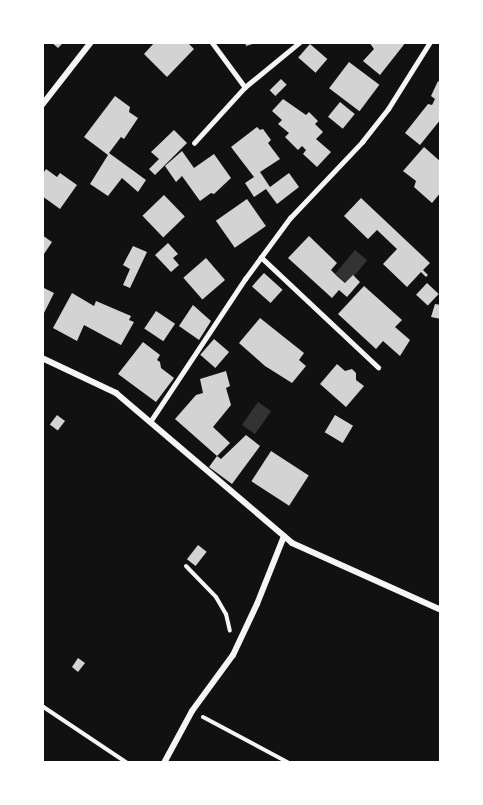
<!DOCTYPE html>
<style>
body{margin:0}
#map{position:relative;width:483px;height:805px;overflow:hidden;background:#111;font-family:"Zilla Slab",serif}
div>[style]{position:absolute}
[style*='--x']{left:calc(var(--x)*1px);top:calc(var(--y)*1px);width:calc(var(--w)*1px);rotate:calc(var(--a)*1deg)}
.water>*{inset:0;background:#333;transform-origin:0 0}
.building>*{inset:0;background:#d3d3d3;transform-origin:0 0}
.path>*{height:4px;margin:-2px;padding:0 2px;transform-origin:2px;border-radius:2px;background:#f5f5f5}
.service>*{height:4.5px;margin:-2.25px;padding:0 2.25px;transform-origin:2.25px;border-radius:2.25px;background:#f5f5f5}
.minor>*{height:6px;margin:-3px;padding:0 3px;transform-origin:3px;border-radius:3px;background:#f5f5f5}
span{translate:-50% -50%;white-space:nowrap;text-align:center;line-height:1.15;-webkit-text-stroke:5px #fff;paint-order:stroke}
.frame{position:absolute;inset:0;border:44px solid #fff;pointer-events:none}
</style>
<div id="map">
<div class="water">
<i style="left:355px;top:250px;width:16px;height:31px;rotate:40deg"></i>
<i style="left:258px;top:402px;width:16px;height:28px;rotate:35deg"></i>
</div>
<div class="building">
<i style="clip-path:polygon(51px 42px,64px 42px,58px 48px)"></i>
<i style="clip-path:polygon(155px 42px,187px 42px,194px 49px,167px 77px,144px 54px)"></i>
<i style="clip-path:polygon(245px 42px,259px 42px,246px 46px)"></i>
<i style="clip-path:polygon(369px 42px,406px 42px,380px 75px,363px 61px,374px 49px)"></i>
<i style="left:310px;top:44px;width:23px;height:18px;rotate:41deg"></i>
<i style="left:349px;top:62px;width:38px;height:33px;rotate:37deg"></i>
<i style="left:281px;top:79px;width:8px;height:16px;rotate:45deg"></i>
<i style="clip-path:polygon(438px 81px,441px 83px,441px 119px,420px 145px,405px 133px,428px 104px,432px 105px,435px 99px,431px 96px)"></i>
<i style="clip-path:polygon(115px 96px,130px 107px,129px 112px,138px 118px,124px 139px,121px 137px,109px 153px,146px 180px,138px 192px,122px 178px,108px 196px,90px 184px,108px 155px,84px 137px)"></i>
<i style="clip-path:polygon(283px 99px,306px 115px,309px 112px,318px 121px,315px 124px,323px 132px,316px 139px,331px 152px,317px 167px,303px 154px,306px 150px,302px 146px,298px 150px,285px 137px,289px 133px,278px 124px,282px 120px,272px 111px)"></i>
<i style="left:340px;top:102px;width:19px;height:19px;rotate:39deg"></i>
<i style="clip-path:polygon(257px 127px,260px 130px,263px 129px,271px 140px,268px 143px,280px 159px,260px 172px,270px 187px,289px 173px,299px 187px,277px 204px,266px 189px,254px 197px,245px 183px,254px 177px,231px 147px)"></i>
<i style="clip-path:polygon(174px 130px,187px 143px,155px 175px,149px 169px,159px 159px,151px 152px)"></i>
<i style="clip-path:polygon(424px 147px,441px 162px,441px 192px,432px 203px,414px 187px,416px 181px,403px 171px)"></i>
<i style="clip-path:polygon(182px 151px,194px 168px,214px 154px,231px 178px,214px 194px,211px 193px,200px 201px,182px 176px,176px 182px,165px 166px)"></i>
<i style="clip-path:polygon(46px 169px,57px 177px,60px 173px,77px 185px,60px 209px,42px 196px,42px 175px)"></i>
<i style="left:164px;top:195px;width:30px;height:30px;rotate:46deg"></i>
<i style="clip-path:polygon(361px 198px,430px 263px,423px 270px,428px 275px,426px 277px,421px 272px,407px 287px,383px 264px,397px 249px,377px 230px,368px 239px,344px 216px)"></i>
<i style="left:247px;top:199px;width:33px;height:38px;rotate:55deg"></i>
<i style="clip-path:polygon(42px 235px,52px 242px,42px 257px)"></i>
<i style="clip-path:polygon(309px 236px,337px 263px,331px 270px,338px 277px,345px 283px,353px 275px,360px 282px,347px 297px,339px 290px,332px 298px,288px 258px)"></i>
<i style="clip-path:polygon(168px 243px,178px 254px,173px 258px,179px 265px,171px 272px,155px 255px)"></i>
<i style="clip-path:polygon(133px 246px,147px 252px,130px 288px,123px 285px,130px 269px,123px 265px)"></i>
<i style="left:206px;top:258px;width:29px;height:30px;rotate:49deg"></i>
<i style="left:264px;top:273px;width:25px;height:18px;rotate:42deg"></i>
<i style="left:427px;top:283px;width:16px;height:16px;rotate:43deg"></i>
<i style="clip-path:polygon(364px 286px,402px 320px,395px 327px,410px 340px,400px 356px,383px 341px,376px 349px,338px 314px)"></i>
<i style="clip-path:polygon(42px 287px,54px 293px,42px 317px)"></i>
<i style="clip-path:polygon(72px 293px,94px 306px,96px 301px,131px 316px,129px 320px,134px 322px,121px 345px,84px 325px,77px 341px,53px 328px)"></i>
<i style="clip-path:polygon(435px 304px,441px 305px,441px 319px,431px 317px)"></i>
<i style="clip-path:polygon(193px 305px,211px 321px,199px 340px,179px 326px)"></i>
<i style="left:156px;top:311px;width:23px;height:21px;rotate:34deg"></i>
<i style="clip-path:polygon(260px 318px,304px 353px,299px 360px,306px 366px,292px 383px,265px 366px,239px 343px)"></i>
<i style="left:214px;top:339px;width:20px;height:21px;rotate:41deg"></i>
<i style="clip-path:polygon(143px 342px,160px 355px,157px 360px,160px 362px,161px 368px,174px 378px,156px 402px,118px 374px)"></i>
<i style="clip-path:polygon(337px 364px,345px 371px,352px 369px,356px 373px,356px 380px,364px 386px,346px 407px,320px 384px)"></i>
<i style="clip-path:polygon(226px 371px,230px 386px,226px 388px,231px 405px,213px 427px,230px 443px,217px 456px,221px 459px,246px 435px,260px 446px,232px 484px,209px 467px,217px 456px,175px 419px,196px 395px,203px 393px,200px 379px)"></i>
<i style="left:57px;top:415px;width:10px;height:12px;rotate:37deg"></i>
<i style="left:335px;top:415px;width:21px;height:20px;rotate:31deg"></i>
<i style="left:271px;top:451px;width:45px;height:36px;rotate:33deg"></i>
<i style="left:198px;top:545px;width:11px;height:18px;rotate:38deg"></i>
<i style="clip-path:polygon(78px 658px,85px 663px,78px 672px,72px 667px)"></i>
</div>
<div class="path">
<i style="--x:186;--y:566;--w:43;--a:45.9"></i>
<i style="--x:216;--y:597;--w:20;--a:60"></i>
<i style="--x:226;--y:614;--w:17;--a:77"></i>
<i style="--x:42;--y:706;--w:102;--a:33.8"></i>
<i style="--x:203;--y:717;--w:98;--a:28.1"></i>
</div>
<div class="service">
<i style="--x:212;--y:42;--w:56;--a:53.7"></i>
<i style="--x:194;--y:143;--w:76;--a:-47.7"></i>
<i style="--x:245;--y:87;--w:71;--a:-39.3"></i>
<i style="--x:261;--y:257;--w:161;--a:43.2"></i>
<i style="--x:150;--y:422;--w:172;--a:-56.4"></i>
<i style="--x:245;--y:279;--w:76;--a:-53.6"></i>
<i style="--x:290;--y:218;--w:105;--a:-46.5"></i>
<i style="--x:362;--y:142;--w:42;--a:-51.8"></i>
<i style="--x:388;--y:109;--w:79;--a:-57.9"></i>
</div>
<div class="minor">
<i style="--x:42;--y:105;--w:80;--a:-52.1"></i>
<i style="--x:42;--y:358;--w:82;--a:25.3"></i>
<i style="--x:116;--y:393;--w:231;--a:40.4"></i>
<i style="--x:292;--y:543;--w:163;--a:24.2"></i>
<i style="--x:164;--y:763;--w:59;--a:-61.7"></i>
<i style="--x:192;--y:711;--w:69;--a:-53.8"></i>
<i style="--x:233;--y:655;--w:56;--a:-64.8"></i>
<i style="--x:257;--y:604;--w:73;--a:-68.3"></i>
</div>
<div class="frame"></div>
</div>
